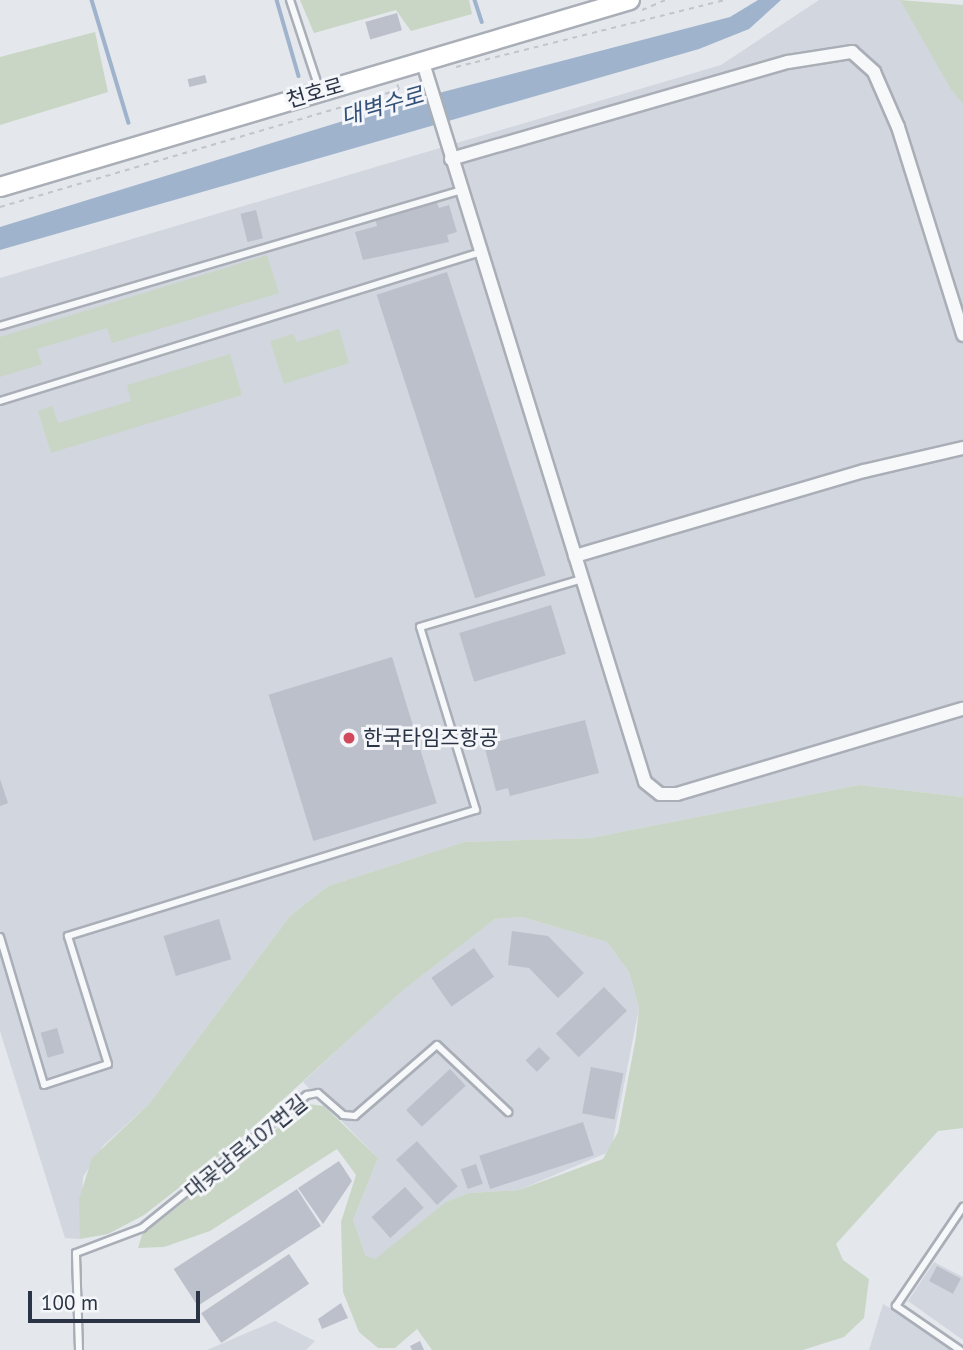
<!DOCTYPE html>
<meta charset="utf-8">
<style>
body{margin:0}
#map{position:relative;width:963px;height:1350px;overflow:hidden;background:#e4e7ec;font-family:"PT Sans","Noto Sans KR",sans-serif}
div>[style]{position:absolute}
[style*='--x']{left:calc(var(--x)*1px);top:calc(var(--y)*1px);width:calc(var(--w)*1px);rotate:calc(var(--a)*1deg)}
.built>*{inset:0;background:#d2d6de}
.green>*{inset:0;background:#c9d6c5}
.water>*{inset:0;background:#9fb4cc}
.stream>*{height:3.5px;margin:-1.75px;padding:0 1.75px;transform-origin:1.75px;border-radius:1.75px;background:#9fb4cc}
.building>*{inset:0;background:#bbc0ca;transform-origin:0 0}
.path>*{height:2px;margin-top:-1px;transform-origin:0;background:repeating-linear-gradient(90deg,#c2c5cb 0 5px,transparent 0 10px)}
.roads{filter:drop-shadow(2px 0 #a9aeb7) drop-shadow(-2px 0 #a9aeb7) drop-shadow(0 2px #a9aeb7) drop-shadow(0 -2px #a9aeb7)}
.lane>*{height:6px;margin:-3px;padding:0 3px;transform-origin:3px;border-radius:3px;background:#f7f8fa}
.street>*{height:12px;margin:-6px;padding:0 6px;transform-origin:6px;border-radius:6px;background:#f7f8fa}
.secondary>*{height:18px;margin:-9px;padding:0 9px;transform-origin:9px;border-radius:9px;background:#fff}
.dots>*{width:19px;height:19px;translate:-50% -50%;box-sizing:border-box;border:4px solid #f4f6f9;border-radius:50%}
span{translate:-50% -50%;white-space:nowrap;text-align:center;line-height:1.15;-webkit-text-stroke:6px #f4f6f9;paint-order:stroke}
.street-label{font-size:21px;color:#2b3445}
.poi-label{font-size:21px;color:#2b3445}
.left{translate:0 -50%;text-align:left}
.water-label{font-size:23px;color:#34527a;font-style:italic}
.scale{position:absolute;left:28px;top:1291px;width:172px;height:32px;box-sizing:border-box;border:4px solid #2b3445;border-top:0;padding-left:9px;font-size:21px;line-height:24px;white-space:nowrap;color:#2b3445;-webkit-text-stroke:5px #f4f6f9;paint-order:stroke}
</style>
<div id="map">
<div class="built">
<i style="clip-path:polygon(819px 0,900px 0,963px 104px,963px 797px,859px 785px,591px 838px,464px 842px,328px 886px,290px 916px,149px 1104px,103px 1146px,83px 1177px,80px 1239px,65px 1238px,0 1031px,0 278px,721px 65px)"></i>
<i style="clip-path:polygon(522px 917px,607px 942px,629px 972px,639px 1008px,611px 1151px,519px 1190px,469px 1193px,447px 1202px,375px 1260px,366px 1256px,353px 1220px,378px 1158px,303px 1082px,403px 989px,495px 919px)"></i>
<i style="clip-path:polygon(934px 1262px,963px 1277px,963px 1340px,908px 1301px)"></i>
<i style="clip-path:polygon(883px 1304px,932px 1332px,951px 1350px,869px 1350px)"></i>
<i style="clip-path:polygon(275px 1321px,315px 1341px,306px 1350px,207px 1350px)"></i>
</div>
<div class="green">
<i style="clip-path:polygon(300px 0,469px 0,472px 14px,411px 31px,396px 10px,314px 33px)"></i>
<i style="clip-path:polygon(900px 0,963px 5px,963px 104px,951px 89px)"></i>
<i style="clip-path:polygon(95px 32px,108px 92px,0 125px,0 57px)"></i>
<i style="clip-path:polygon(267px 255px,279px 293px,112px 343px,107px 328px,37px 349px,42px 364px,0 377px,0 337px)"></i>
<i style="clip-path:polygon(339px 329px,349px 363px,284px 384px,270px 341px,293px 334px,297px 342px)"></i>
<i style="clip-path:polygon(230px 354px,242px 395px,51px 453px,38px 411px,52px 406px,58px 423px,131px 401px,127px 385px)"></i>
<i style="clip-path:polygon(859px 785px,963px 797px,963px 1128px,938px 1131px,836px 1244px,843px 1260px,869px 1279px,864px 1318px,844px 1337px,803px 1350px,432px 1350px,417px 1329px,395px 1348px,378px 1348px,359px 1332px,343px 1292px,341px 1222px,356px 1175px,337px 1149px,210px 1231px,164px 1247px,138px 1248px,142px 1235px,308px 1104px,324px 1106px,378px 1158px,353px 1220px,366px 1256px,375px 1259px,446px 1202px,469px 1193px,519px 1190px,603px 1159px,618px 1132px,636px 1037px,639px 1008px,629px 972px,607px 942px,522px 917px,495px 919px,404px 989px,231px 1147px,144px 1215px,108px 1234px,80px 1239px,79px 1199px,92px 1158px,149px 1104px,290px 916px,328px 886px,464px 842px,591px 838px)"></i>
</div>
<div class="water">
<i style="clip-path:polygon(758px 0,781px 0,749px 29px,699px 49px,0 250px,0 227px,408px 101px,730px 17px)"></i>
</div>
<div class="stream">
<i style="--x:92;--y:0;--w:128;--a:73.3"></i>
<i style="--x:277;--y:0;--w:79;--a:73.9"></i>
<i style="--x:475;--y:0;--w:23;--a:72"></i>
</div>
<div class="building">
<i style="left:397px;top:13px;width:18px;height:33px;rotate:74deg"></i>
<i style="left:205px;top:75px;width:8px;height:18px;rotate:76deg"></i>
<i style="clip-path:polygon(436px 200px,439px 208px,449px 205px,457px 232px,447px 235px,449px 242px,363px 260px,355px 232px,377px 226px,375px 218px)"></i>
<i style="left:256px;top:210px;width:29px;height:16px;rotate:76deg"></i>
<i style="left:447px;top:272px;width:319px;height:74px;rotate:72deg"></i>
<i style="left:551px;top:605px;width:51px;height:96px;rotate:73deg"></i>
<i style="left:392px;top:657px;width:153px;height:129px;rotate:73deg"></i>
<i style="clip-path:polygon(585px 720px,599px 773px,510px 796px,508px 788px,496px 791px,484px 745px)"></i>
<i style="clip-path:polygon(0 779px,8px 803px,0 806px)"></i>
<i style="left:219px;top:919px;width:42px;height:58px;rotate:73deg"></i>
<i style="clip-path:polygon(512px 931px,548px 936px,584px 973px,558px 998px,529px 968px,508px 965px)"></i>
<i style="left:474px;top:948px;width:35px;height:52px;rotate:55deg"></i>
<i style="left:604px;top:987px;width:33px;height:67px;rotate:46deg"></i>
<i style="left:57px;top:1028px;width:26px;height:17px;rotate:74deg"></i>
<i style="left:539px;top:1047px;width:16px;height:19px;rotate:45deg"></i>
<i style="left:591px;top:1067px;width:33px;height:47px;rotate:11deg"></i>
<i style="left:450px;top:1069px;width:23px;height:60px;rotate:47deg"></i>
<i style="left:583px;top:1122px;width:35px;height:109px;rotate:72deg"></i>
<i style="left:417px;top:1141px;width:61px;height:28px;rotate:48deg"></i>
<i style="clip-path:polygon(339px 1161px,352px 1181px,323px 1224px,298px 1188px)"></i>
<i style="left:476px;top:1164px;width:21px;height:16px;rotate:71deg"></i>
<i style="left:405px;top:1187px;width:28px;height:45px;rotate:48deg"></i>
<i style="left:297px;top:1189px;width:44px;height:147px;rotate:57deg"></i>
<i style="left:289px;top:1254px;width:36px;height:106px;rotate:56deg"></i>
<i style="left:937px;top:1266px;width:27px;height:17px;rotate:28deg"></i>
<i style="clip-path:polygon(341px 1303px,348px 1318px,322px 1329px,318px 1319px)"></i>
<i style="clip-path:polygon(420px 1341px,424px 1350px,412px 1350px,410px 1346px)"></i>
</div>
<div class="path">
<i style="--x:642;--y:10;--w:26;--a:-23"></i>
<i style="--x:456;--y:67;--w:276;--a:-14"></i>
<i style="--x:0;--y:207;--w:381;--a:-16.3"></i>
<i style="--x:366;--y:100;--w:35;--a:-18"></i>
<i style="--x:399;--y:89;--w:5;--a:-112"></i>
</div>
<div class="roads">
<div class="lane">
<i style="--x:290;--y:0;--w:96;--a:71.8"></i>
<i style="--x:0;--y:326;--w:481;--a:-16.4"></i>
<i style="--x:0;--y:401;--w:504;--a:-17.21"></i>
<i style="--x:0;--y:937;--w:154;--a:73.4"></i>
<i style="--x:44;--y:1085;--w:67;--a:-18.2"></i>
<i style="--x:108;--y:1064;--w:134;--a:-107.4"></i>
<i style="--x:68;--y:936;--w:427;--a:-17.2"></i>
<i style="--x:476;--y:810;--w:191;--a:-107"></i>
<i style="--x:420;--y:627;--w:169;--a:-16.5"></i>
<i style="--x:79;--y:1350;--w:97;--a:-91.8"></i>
<i style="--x:76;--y:1253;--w:71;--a:-20.7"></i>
<i style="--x:142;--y:1228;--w:212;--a:-38.9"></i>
<i style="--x:307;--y:1095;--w:11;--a:-10"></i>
<i style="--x:318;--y:1093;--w:33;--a:41"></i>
<i style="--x:343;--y:1115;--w:12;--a:5"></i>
<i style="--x:355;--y:1116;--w:108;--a:-40.9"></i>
<i style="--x:437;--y:1045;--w:98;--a:43.3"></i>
<i style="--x:960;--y:1350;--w:78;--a:-145.5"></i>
<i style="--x:896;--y:1306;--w:120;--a:-55.9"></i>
</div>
<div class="street">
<i style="--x:423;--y:63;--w:752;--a:72.84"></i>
<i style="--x:645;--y:782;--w:19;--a:39"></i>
<i style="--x:660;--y:794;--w:17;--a:0"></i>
<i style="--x:677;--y:794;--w:298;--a:-16.6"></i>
<i style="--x:451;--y:159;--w:351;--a:-16.1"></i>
<i style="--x:788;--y:62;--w:65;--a:-8.9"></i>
<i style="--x:852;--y:52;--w:30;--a:42"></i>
<i style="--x:874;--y:72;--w:60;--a:66.4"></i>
<i style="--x:898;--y:127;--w:218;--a:72.6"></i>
<i style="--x:575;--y:556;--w:301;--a:-16.4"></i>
<i style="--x:864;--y:471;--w:102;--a:-13.1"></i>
</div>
<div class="secondary">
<i style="--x:0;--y:187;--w:657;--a:-16.53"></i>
</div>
</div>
<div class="dots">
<i style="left:349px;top:738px;background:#d1495b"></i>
</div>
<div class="street-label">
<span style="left:315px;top:93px;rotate:-16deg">천호로</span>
<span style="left:246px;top:1147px;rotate:-39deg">대곶남로107번길</span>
</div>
<div class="poi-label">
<span class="left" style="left:363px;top:738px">한국타임즈항공</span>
</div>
<div class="water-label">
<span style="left:382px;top:106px;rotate:-16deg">대벽수로</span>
</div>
<div class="scale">100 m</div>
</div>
